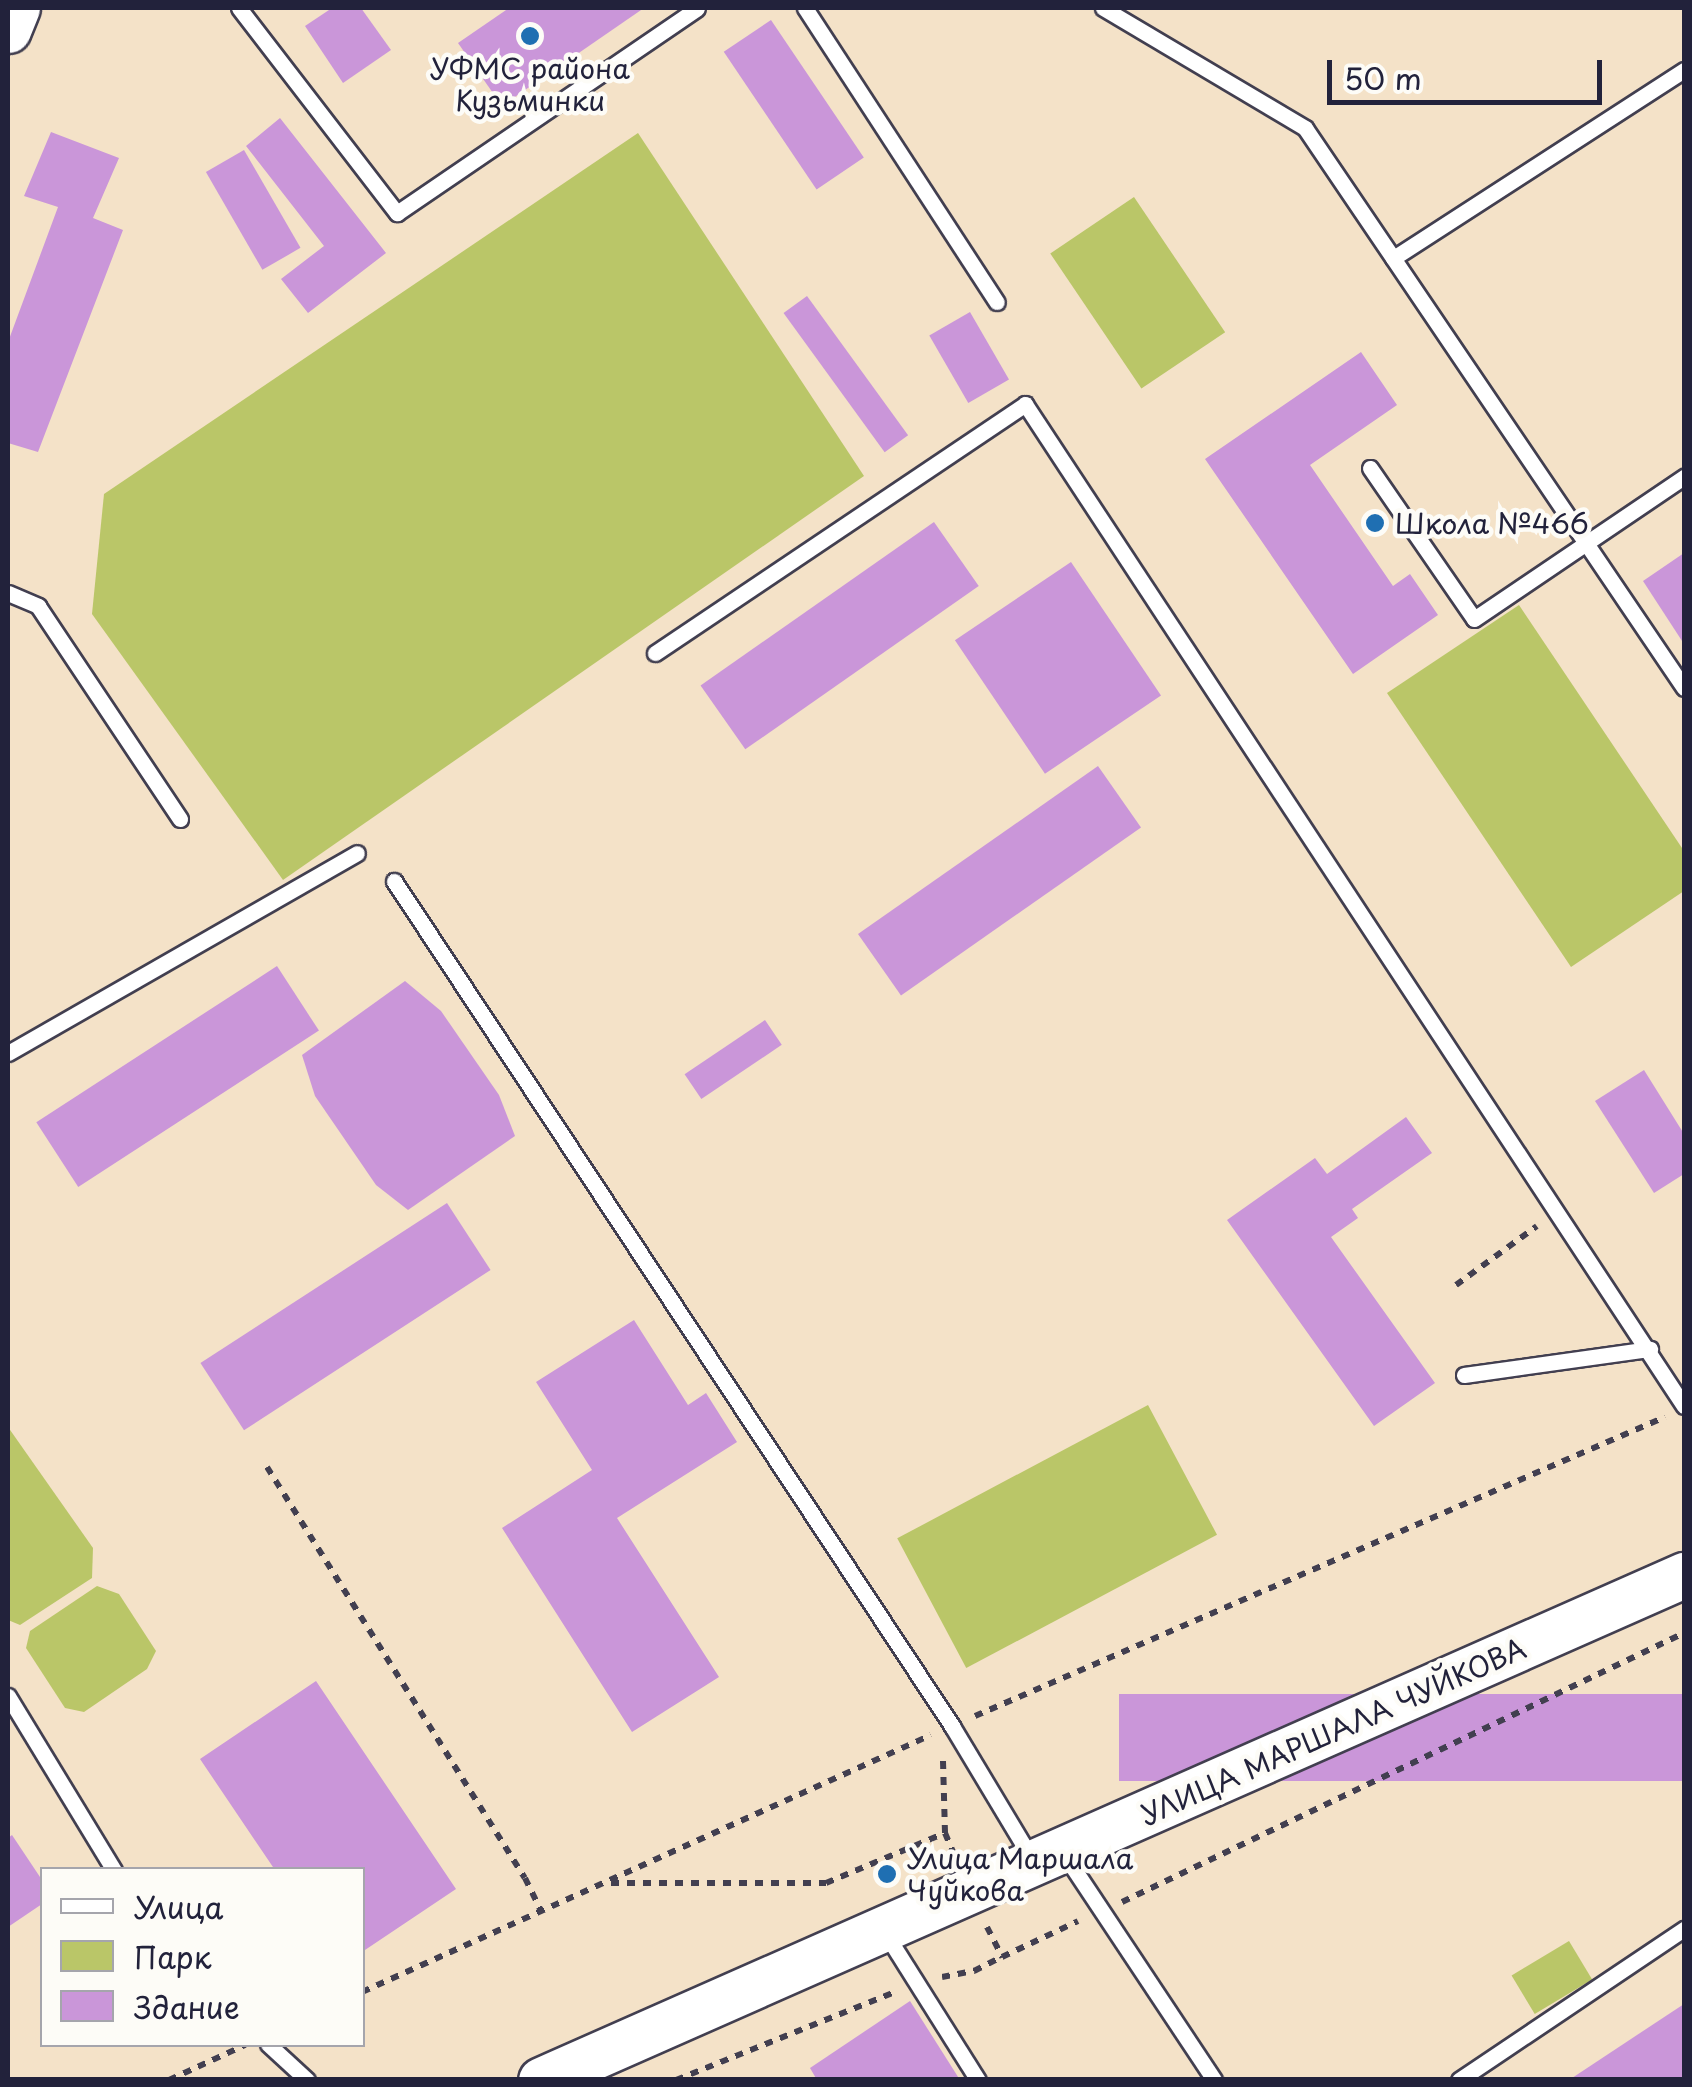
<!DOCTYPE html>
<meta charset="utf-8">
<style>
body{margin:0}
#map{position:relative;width:1692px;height:2087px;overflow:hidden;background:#f4e2c8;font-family:"Playpen Sans",sans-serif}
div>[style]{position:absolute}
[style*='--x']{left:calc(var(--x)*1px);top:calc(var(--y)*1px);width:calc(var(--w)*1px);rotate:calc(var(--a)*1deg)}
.green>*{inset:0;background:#bac668;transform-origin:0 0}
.building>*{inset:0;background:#ca96d9;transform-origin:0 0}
.path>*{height:6px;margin-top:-3px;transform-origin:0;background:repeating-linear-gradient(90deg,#423f50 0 8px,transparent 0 16px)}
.roads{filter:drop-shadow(2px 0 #423f50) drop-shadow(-2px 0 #423f50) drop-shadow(0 2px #423f50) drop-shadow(0 -2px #423f50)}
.lane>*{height:15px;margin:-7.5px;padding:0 7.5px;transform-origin:7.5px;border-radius:7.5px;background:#fff}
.secondary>*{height:45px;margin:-22.5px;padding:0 22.5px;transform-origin:22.5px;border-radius:22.5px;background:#fff}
.dots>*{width:28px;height:28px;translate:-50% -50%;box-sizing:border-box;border:5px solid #fdfcf7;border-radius:50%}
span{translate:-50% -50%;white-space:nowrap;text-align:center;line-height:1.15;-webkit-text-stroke:9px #fdfcf7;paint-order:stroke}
.poi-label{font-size:28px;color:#22223b}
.left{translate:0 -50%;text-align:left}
.street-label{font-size:28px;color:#22223b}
.frame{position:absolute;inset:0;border:10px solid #22223b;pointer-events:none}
.legend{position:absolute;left:40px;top:1867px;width:325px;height:180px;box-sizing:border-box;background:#fdfcf7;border:2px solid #a5a5ac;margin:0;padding:12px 18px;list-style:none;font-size:30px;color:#22223b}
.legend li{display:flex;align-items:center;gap:20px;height:50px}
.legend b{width:50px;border:2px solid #a5a5ac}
.scale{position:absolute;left:1327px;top:60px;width:275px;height:45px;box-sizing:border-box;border:5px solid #22223b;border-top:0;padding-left:12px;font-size:30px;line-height:35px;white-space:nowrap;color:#22223b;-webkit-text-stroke:8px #fdfcf7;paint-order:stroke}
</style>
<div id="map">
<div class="green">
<i style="clip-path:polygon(638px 133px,864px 476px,283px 880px,92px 614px,104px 494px)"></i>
<i style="left:1134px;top:197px;width:163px;height:101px;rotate:56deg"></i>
<i style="clip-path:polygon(1519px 605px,1684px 851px,1684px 891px,1571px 967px,1387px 693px)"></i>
<i style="left:1148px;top:1405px;width:147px;height:284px;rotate:62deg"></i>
<i style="clip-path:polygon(8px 1427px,93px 1548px,92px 1578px,20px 1625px,8px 1620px)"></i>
<i style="clip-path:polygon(97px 1586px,119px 1594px,156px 1651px,147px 1669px,84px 1712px,65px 1708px,26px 1648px,30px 1631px)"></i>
<i style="left:1569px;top:1941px;width:45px;height:67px;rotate:59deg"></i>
</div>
<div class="building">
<i style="clip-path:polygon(332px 8px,361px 8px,391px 50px,343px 83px,305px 26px)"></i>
<i style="clip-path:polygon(509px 8px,644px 8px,502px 106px,458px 43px)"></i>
<i style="left:771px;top:20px;width:166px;height:57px;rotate:56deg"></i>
<i style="clip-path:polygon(280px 118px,386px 253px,308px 313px,281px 279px,324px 246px,246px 146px)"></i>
<i style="clip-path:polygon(51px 132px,119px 158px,93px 218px,123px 230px,38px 452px,8px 443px,8px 342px,58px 207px,24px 196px)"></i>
<i style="left:244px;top:150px;width:113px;height:44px;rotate:60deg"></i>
<i style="left:807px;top:296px;width:172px;height:29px;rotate:54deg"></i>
<i style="left:970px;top:312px;width:78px;height:47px;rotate:60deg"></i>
<i style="clip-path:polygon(1361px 352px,1397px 405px,1310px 465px,1393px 586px,1410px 574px,1438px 615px,1353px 674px,1205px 459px)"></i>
<i style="left:934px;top:522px;width:78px;height:285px;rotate:55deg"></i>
<i style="clip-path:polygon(1684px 553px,1684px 644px,1643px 581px)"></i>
<i style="left:1071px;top:562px;width:161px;height:140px;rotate:56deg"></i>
<i style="left:1098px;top:766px;width:75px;height:293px;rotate:55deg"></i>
<i style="left:277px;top:966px;width:77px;height:287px;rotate:57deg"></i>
<i style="clip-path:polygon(405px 981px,441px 1011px,499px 1095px,515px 1136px,408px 1210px,376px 1185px,315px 1096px,302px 1055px)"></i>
<i style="left:765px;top:1020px;width:30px;height:97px;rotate:56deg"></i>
<i style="clip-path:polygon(1644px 1070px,1684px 1134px,1684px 1174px,1654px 1193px,1595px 1101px)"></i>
<i style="clip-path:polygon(1406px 1117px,1432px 1153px,1352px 1209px,1358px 1218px,1331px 1237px,1435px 1383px,1374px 1426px,1227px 1220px,1315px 1158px,1327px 1174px)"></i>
<i style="left:447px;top:1203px;width:80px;height:294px;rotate:57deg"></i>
<i style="clip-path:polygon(634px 1320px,688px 1405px,706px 1393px,737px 1442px,617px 1518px,719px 1677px,632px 1732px,502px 1528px,592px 1470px,536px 1382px)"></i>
<i style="clip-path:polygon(316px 1681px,456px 1889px,362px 1952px,362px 1870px,275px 1870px,200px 1759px)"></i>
<i style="left:1684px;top:1694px;width:87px;height:565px;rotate:90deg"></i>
<i style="clip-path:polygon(12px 1835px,42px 1880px,42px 1904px,8px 1927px,8px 1838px)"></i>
<i style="clip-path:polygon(910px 2001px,960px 2080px,817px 2080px,810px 2068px)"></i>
<i style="clip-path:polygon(1684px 2004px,1684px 2080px,1569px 2080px,1634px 2037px)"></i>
</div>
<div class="path">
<i style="--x:1456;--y:1285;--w:100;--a:-36.1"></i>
<i style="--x:267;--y:1467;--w:485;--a:57.9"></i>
<i style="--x:525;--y:1878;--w:37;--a:64"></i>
<i style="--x:975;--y:1716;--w:752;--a:-23.43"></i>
<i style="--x:943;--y:1761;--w:72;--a:88.4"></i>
<i style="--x:945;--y:1833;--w:26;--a:67"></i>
<i style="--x:611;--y:1883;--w:215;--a:0"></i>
<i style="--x:826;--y:1883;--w:129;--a:-22.8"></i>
<i style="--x:1122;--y:1902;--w:623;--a:-25.58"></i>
<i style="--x:987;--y:1927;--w:34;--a:63"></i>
<i style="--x:1002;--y:1957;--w:84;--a:-25.3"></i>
<i style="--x:942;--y:1977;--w:33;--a:-11"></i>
<i style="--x:974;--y:1971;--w:31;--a:-27"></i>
<i style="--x:362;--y:1992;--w:624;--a:-24.31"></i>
<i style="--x:169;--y:2080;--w:84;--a:-24.7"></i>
<i style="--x:676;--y:2080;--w:238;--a:-21.9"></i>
</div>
<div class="roads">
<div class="lane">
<i style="--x:239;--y:8;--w:259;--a:52.4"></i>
<i style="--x:397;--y:213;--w:363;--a:-34.3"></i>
<i style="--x:805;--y:8;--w:351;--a:56.9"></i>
<i style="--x:1103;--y:8;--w:235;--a:30.7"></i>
<i style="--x:1305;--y:128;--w:157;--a:55.9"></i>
<i style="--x:1684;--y:70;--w:346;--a:147.1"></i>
<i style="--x:1393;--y:258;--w:519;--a:55.91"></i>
<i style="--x:1370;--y:468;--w:183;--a:55.4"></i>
<i style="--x:1474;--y:619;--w:254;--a:-34.1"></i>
<i style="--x:8;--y:593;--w:33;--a:23"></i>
<i style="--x:38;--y:606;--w:256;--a:56.3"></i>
<i style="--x:655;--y:653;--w:446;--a:-33.9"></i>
<i style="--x:1025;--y:404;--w:1199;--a:56.67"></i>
<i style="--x:394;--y:881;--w:1013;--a:56.56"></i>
<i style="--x:952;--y:1726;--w:155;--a:59"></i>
<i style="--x:8;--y:1053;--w:402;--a:-29.8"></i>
<i style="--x:1464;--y:1375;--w:188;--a:-8"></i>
<i style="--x:8;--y:1696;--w:204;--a:58.7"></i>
<i style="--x:1064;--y:1854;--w:271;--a:56.4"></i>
<i style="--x:884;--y:1931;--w:176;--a:57.8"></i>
<i style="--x:268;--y:2044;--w:53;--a:42.7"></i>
<i style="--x:1459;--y:2080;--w:271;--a:-33.9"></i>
</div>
<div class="secondary">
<i style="--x:8;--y:30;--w:24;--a:-68"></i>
<i style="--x:541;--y:2080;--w:1250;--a:-23.84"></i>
</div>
</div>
<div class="dots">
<i style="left:530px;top:36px;background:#1f6fb2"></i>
<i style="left:1375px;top:523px;background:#1f6fb2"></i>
<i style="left:887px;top:1874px;background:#1f6fb2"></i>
</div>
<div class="poi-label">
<span style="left:530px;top:84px">УФМС района<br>Кузьминки</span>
<span class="left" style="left:1395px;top:523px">Школа №466</span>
<span class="left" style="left:907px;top:1874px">Улица Маршала<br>Чуйкова</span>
</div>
<div class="street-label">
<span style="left:1333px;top:1731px;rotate:-24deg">УЛИЦА МАРШАЛА ЧУЙКОВА</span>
</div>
<div class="frame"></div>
<ul class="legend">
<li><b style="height:12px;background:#fff"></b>Улица</li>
<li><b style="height:28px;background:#bac668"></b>Парк</li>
<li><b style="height:28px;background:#ca96d9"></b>Здание</li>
</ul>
<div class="scale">50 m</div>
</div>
